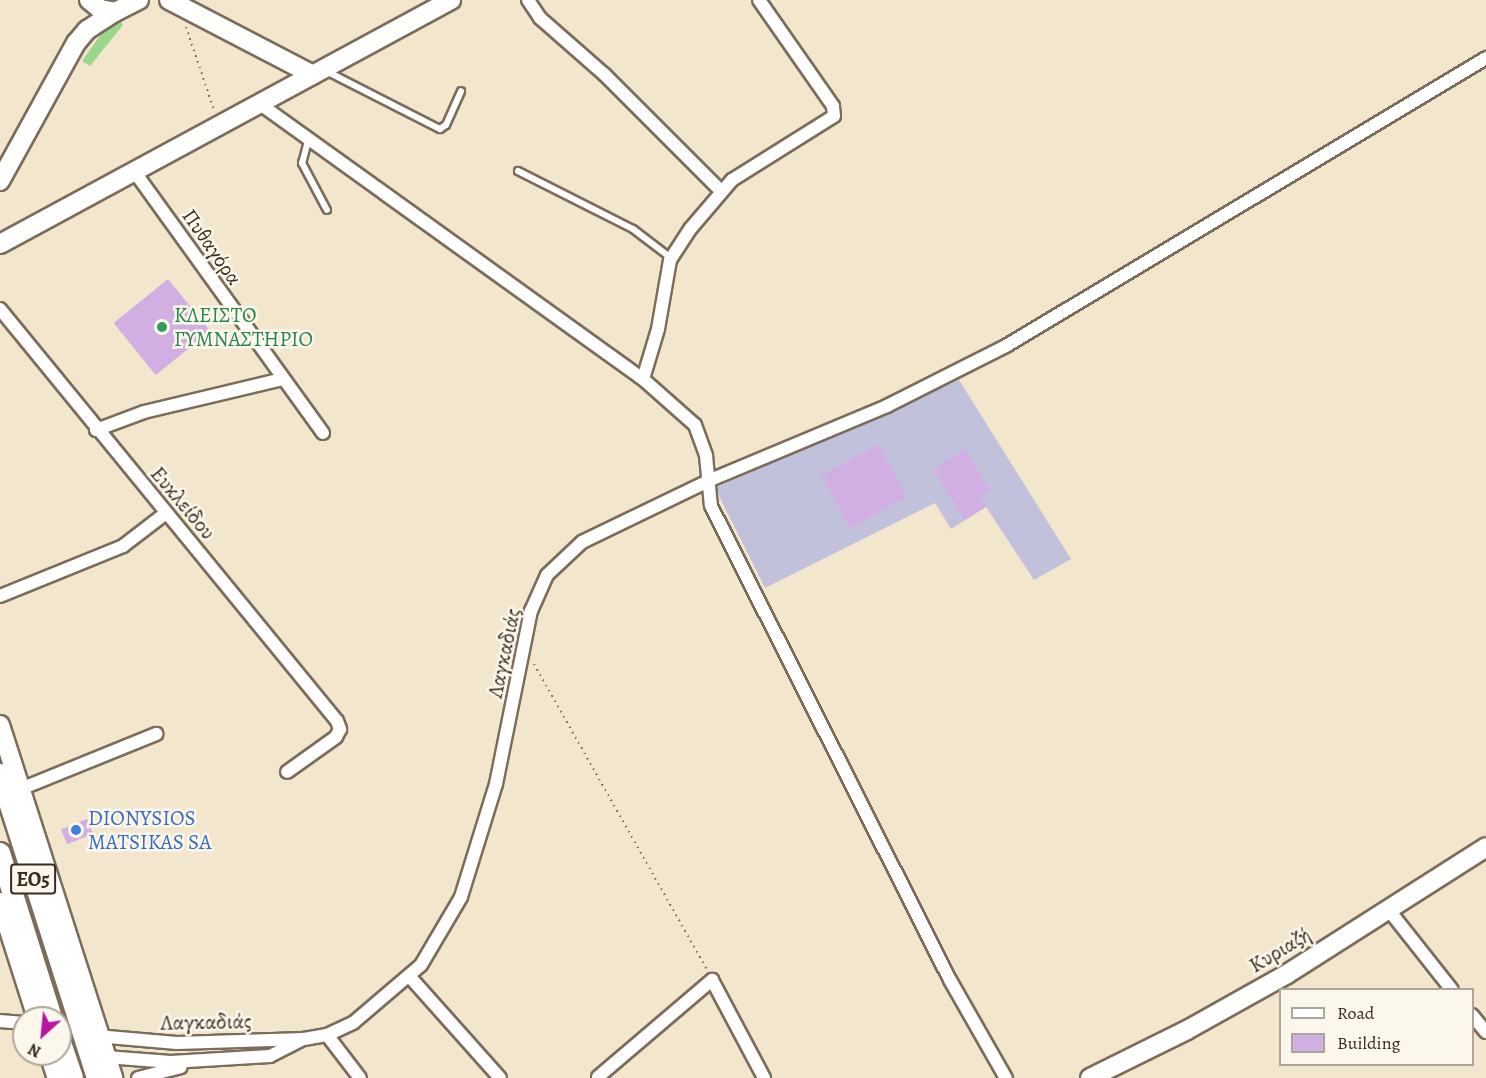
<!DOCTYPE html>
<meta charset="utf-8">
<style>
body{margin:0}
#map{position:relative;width:1486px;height:1078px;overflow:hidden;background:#f2e6cd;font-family:Alegreya,serif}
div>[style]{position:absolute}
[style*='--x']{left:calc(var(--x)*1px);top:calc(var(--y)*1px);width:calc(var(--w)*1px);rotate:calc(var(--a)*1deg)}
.industrial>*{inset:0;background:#c2c1dc}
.green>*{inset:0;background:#9bd78b}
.building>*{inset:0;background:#d2afe2;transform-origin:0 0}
.street-tunnel>*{height:12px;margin-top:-6px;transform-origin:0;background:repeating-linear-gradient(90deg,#cdc0aa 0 12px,transparent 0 18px)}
.path>*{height:2px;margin-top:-1px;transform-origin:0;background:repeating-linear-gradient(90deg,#7b6c5b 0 1.5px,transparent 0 6px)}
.roads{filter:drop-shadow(2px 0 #7b6c5b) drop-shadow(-2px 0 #7b6c5b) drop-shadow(0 2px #7b6c5b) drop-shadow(0 -2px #7b6c5b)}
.lane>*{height:6px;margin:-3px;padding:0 3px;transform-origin:3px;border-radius:3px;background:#fff}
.street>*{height:12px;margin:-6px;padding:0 6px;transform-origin:6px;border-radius:6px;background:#fff}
.secondary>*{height:18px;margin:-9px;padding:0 9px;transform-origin:9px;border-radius:9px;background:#fff}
.primary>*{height:20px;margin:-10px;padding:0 10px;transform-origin:10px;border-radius:10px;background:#fff}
.dots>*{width:16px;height:16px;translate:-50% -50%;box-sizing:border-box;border:3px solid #fbf7ec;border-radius:50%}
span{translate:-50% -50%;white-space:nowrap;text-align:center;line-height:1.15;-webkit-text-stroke:5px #fbf7ec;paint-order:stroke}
.shield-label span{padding:2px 4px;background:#fbf7ec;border:2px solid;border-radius:4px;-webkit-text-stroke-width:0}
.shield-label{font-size:20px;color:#3b2a1e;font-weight:700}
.street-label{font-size:21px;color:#3b2a1e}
.leisure-label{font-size:21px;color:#27864d}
.left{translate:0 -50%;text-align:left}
.shop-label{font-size:21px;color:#366cbe}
.legend{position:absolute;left:1279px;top:988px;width:195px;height:78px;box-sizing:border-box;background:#fbf7ec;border:2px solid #aea59a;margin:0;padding:8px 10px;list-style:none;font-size:18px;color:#3b2a1e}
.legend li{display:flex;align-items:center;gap:12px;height:30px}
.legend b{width:30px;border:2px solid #aea59a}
.north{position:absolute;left:12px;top:1006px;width:60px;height:60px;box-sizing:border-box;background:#fbf7ec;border:2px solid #aea59a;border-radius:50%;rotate:207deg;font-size:16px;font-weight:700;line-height:24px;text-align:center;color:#3b2a1e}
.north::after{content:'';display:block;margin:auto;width:21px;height:27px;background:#b5179e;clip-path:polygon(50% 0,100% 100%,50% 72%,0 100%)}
</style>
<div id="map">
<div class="industrial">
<i style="clip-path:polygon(959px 380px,1071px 559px,1034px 580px,986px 507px,951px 529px,935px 503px,765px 588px,715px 488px)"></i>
</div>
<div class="green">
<i style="clip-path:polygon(120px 21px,123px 25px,90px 66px,82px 61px,104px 30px)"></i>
</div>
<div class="building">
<i style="left:168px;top:279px;width:67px;height:70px;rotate:51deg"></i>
<i style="left:878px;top:444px;width:60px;height:65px;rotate:61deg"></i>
<i style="clip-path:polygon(965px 449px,990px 491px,980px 497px,986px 507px,964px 520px,933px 469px)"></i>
<i style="left:87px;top:819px;width:16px;height:28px;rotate:68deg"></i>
</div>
<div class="street-tunnel">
<i style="--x:60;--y:1029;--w:26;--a:9"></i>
</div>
<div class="path">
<i style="--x:186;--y:27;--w:88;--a:71.4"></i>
<i style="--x:534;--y:664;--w:352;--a:60.5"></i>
</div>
<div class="roads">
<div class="lane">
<i style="--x:326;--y:71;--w:128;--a:27"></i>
<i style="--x:440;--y:129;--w:7;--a:-34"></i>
<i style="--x:446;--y:125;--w:37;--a:-66"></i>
<i style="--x:308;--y:141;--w:23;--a:105"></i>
<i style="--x:302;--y:163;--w:53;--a:62"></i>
<i style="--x:518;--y:171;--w:129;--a:26.8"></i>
<i style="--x:633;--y:229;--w:48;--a:37.3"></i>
</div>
<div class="street">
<i style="--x:528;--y:0;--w:22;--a:56"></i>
<i style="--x:540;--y:18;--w:86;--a:41.2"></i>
<i style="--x:605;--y:75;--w:163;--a:45"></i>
<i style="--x:260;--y:104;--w:472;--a:35.7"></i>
<i style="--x:643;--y:379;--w:69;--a:41.5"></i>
<i style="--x:695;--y:425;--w:33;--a:70"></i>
<i style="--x:706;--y:456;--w:50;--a:84.3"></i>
<i style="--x:711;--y:506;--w:531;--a:63.24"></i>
<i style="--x:950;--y:980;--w:113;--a:60.3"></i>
<i style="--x:134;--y:171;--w:323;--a:54.2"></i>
<i style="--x:0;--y:309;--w:532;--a:50.72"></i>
<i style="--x:337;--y:721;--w:9;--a:69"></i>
<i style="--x:340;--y:729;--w:9;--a:117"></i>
<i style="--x:336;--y:737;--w:60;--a:144.5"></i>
<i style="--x:643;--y:379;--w:52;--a:-73.3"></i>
<i style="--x:658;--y:329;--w:70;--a:-80.1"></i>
<i style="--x:670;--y:260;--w:38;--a:-57"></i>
<i style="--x:691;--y:228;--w:63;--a:-49.5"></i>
<i style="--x:732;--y:180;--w:120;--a:-32.1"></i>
<i style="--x:834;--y:116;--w:10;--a:-96"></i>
<i style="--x:833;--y:106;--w:129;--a:-124.9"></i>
<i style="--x:96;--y:430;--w:51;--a:-20.6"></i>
<i style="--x:144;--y:412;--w:142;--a:-13.4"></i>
<i style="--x:0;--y:596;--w:133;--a:-22.1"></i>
<i style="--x:123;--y:546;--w:54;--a:-37.5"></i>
<i style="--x:23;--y:788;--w:144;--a:-22.1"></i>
<i style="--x:1388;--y:909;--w:103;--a:51.7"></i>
<i style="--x:410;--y:977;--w:135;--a:48.3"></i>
<i style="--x:1472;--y:1015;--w:22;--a:51"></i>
<i style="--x:0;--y:1021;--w:24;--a:5"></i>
<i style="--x:327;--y:1035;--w:54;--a:52.5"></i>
<i style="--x:108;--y:1037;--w:69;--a:5"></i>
<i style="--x:177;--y:1043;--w:127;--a:-1.8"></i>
<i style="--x:304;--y:1039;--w:23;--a:-10"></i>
<i style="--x:327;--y:1035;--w:29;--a:-25"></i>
<i style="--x:353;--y:1023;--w:89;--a:-40.5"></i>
<i style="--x:421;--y:965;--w:79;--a:-59.5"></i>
<i style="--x:461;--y:897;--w:118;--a:-72.8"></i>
<i style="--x:496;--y:784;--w:177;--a:-78.6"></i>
<i style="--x:531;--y:611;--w:39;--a:-66"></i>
<i style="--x:547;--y:575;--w:48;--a:-43.3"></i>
<i style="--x:582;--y:542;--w:140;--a:-25.8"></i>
<i style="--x:708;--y:481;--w:194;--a:-22.7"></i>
<i style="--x:887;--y:406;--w:133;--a:-26.8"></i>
<i style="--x:1006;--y:346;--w:560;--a:-30.96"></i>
<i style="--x:106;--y:1057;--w:65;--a:4.4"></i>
<i style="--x:171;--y:1062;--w:99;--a:-3.5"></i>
<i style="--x:270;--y:1056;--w:38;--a:-27"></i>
<i style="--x:598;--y:1077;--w:150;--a:-40.4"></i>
<i style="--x:712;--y:980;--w:111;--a:62"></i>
<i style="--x:138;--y:1078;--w:44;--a:-14.3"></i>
</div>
<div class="secondary">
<i style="--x:89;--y:0;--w:14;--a:39"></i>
<i style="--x:100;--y:9;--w:15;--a:11"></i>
<i style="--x:115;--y:12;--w:27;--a:-27"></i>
<i style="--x:169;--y:0;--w:162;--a:27.5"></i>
<i style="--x:0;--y:181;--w:158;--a:-61.2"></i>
<i style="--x:76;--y:43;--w:17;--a:-50"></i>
<i style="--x:87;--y:30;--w:33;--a:-33"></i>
<i style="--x:0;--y:244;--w:513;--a:-28.41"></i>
<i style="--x:0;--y:725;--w:371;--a:72.2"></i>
<i style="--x:0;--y:902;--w:122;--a:72.3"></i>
<i style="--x:49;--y:1054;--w:25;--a:72"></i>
<i style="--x:1090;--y:1078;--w:108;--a:-26.3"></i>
<i style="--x:1187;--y:1030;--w:115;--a:-29.2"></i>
<i style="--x:1287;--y:974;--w:236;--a:-32.5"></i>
</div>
<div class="primary">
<i style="--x:0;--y:774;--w:319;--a:72.3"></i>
<i style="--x:0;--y:853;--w:173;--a:72.5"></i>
<i style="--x:60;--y:1040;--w:40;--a:71.1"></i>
</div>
</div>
<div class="dots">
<i style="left:162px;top:327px;background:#2e9e5b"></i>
<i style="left:76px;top:830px;background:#3f7fe0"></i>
</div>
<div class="shield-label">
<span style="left:33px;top:879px">ΕΟ5</span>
</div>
<div class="street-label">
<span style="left:212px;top:247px;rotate:55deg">Πυθαγόρα</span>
<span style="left:183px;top:503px;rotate:50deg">Ευκλείδου</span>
<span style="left:504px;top:653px;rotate:-78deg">Λαγκαδιάς</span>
<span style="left:1280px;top:950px;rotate:-31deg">Κυριαζή</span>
<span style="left:206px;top:1022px;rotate:-1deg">Λαγκαδιάς</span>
</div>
<div class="leisure-label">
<span class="left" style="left:174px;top:327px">ΚΛΕΙΣΤΟ<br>ΓΥΜΝΑΣΤΗΡΙΟ</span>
</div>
<div class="shop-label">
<span class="left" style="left:88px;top:830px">DIONYSIOS<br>MATSIKAS SA</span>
</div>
<ul class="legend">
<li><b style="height:8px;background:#fff"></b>Road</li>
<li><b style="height:16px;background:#d2afe2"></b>Building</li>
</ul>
<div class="north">N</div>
</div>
